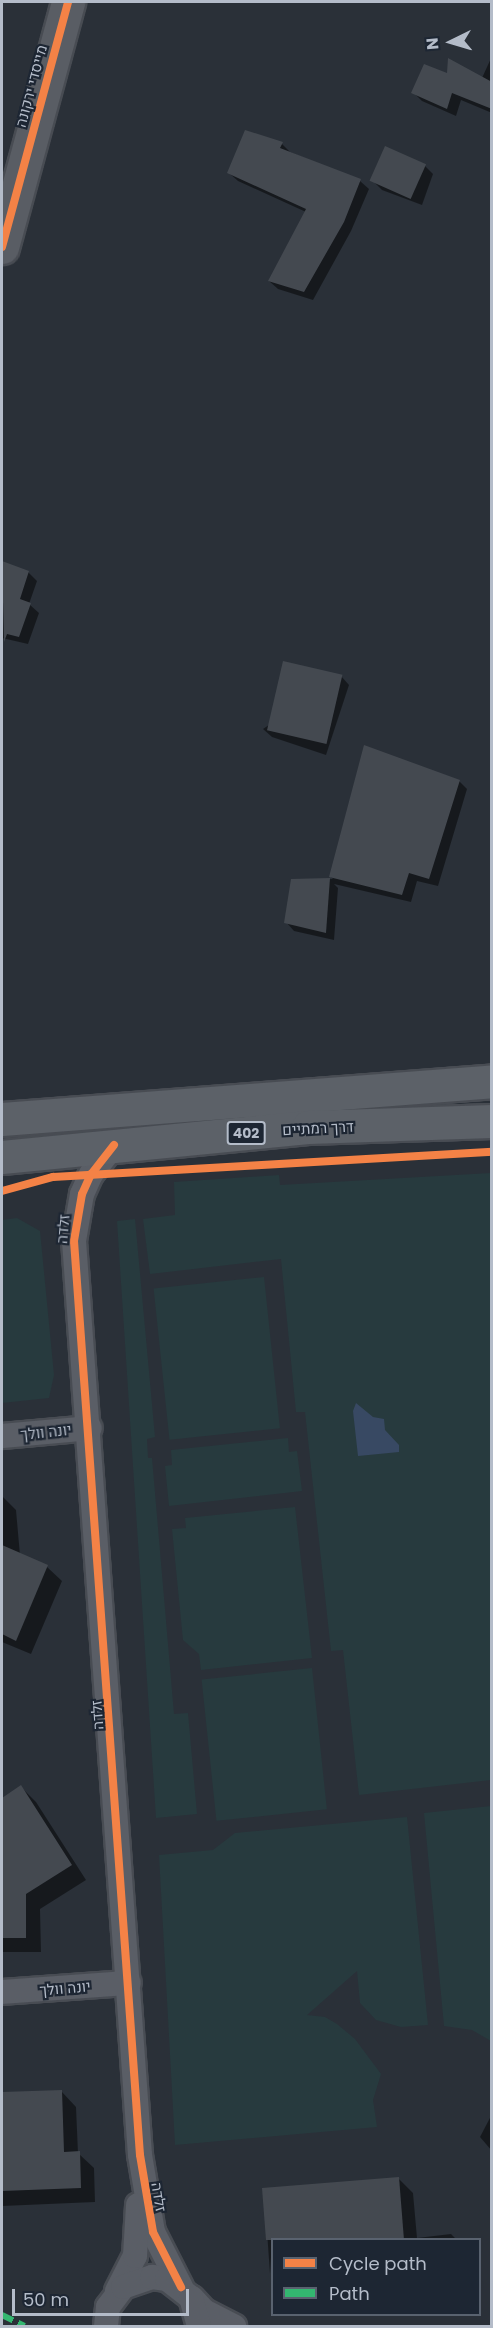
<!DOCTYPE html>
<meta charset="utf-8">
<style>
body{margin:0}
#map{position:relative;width:493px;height:2328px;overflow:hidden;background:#2a3038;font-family:Poppins,Heebo,sans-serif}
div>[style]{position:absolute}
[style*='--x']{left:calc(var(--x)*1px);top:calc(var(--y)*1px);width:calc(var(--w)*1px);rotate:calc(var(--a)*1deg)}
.green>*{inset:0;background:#273a3e;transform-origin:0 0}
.water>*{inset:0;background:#384963}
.shadow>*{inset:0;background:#0007}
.building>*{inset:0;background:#444950;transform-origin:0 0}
.roads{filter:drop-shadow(2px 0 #484c53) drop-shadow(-2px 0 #484c53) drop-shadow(0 2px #484c53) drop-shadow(0 -2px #484c53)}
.street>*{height:24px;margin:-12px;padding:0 12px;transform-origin:12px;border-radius:12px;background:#5a5e66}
.secondary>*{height:33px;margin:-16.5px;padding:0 16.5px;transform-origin:16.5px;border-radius:16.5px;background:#595d64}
.primary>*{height:33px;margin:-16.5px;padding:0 16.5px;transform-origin:16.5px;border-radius:16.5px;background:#5c6168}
.quiet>*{height:6px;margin-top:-3px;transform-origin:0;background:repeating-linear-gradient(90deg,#33b770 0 12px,transparent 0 18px)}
.cycleway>*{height:8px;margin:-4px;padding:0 4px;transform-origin:4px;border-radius:4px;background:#f48246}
span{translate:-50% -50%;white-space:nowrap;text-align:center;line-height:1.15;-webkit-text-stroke:4.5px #1d2633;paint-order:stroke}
.shield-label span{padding:2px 4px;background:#1d2633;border:2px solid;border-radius:4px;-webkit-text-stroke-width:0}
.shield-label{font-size:14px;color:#b4bcc9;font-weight:700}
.street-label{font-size:15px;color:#b4bcc9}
.frame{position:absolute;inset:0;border:3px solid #b4bcc9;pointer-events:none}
.legend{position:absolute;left:271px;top:2238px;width:210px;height:78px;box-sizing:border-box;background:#1d2633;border:2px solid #59626f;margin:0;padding:8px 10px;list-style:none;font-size:18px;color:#b4bcc9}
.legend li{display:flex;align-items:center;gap:12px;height:30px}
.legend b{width:30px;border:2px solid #59626f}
.north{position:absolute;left:421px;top:12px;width:60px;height:60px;-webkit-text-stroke:4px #1d2633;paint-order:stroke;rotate:265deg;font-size:16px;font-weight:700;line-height:24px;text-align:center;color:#b4bcc9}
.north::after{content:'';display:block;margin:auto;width:21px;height:27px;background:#b4bcc9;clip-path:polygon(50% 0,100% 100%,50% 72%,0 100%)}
.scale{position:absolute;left:12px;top:2289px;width:177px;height:27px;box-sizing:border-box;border:3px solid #b4bcc9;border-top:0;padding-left:8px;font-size:18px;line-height:21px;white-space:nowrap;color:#b4bcc9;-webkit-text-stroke:4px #1d2633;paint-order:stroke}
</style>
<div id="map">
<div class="green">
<i style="clip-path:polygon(491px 1173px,491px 1780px,359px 1795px,343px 1650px,331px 1651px,305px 1412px,296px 1412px,281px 1259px,150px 1274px,143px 1219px,175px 1215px,174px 1182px,279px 1175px,280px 1185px)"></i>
<i style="clip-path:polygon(17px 1218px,40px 1231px,54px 1375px,49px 1398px,2px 1403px,2px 1220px)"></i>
<i style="clip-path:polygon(135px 1219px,155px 1437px,147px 1439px,148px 1458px,152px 1458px,174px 1714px,188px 1713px,197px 1814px,156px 1818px,117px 1221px)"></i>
<i style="left:264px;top:1277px;width:152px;height:111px;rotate:84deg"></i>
<i style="clip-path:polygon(288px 1438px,289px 1452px,297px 1451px,302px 1491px,169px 1506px,165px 1466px,172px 1465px,171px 1450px)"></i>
<i style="clip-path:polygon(295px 1507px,312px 1658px,201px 1670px,199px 1654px,183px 1640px,172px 1529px,186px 1528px,185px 1518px)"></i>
<i style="left:312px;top:1668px;width:142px;height:111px;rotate:84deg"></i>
<i style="clip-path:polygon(491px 1806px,492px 1806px,491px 2041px,472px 2030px,444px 2026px,424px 1813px)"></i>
<i style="clip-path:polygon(407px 1817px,428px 2025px,401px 2027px,376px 2020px,360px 2003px,357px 1971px,307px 2015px,325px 2017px,337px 2024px,355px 2039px,381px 2074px,373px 2100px,377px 2127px,175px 2145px,159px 1855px,213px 1850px,235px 1833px)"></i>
</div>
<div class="water">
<i style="clip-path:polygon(356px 1403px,373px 1417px,384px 1419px,385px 1430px,399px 1445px,399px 1452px,358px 1456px,353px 1411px)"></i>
</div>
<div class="shadow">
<i style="clip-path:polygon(492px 56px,492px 113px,461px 100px,456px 116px,422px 101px,413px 92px,482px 78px)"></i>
<i style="clip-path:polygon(282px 144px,290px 152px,360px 181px,369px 189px,351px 231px,313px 300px,278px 289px,269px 281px,306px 212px,238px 181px,229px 173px)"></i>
<i style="clip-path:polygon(425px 166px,433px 174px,422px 205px,382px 190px,374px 182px)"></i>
<i style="clip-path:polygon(2px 563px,28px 572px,37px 581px,29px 604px,39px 613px,28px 644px,2px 638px)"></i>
<i style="clip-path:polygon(341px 676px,349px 685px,326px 755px,272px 737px,263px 729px)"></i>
<i style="clip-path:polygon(459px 781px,467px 789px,438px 886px,417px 881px,411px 902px,334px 884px,338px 888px,334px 940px,294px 931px,286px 922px,292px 880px,333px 879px,331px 877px)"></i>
<i style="clip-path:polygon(2px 1496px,16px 1510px,20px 1555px,47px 1567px,62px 1581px,31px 1654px,2px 1642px)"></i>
<i style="clip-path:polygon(21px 1787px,36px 1802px,86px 1880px,40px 1909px,41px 1952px,2px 1952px,2px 1799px)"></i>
<i style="clip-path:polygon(62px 2092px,76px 2107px,78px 2153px,94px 2168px,95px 2202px,2px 2206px,2px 2094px)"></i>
<i style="clip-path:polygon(492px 2114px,492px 2151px,480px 2137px)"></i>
<i style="clip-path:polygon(399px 2179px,413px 2193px,417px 2238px,451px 2234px,457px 2240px,272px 2240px,270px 2274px,264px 2189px)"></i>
</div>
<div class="building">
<i style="clip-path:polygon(448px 58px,492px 82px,492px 109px,452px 93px,447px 109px,411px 93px,424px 64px,447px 73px)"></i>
<i style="clip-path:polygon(245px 130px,283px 142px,280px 148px,361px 179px,344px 222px,304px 292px,268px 281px,306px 209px,227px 173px)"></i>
<i style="left:385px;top:146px;width:45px;height:38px;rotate:24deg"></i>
<i style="clip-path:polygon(2px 561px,29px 571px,20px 599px,31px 603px,19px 637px,7px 634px,4px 642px)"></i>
<i style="left:283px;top:661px;width:61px;height:71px;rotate:13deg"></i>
<i style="clip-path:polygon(364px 745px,460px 780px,429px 879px,409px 873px,402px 895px,329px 877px)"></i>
<i style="clip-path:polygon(330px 878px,326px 933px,284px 923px,291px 879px)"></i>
<i style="clip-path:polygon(2px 1545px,48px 1565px,16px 1641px,2px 1634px)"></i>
<i style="clip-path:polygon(21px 1785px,72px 1865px,26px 1894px,26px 1938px,2px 1938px,2px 1798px)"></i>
<i style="clip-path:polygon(62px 2090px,64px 2152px,80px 2151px,81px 2188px,2px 2191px,2px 2092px)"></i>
<i style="clip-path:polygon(399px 2177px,404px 2240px,266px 2240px,262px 2188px)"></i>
</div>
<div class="roads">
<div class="street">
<i style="--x:114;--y:1145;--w:37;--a:128"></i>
<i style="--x:91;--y:1174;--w:22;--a:114"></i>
<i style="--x:82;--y:1194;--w:48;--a:99.7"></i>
<i style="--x:74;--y:1241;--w:916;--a:85.87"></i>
<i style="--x:140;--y:2155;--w:78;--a:80.4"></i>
<i style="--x:153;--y:2232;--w:62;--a:63"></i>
<i style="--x:2;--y:1436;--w:88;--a:-5.2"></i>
<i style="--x:2;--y:1992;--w:127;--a:-4.1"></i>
<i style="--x:117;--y:2291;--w:39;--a:-63"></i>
<i style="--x:135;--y:2256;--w:51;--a:-86.6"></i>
<i style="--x:192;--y:2298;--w:18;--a:47"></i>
<i style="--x:204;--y:2311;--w:34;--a:27"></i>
<i style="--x:106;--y:2326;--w:19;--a:-84"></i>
<i style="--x:108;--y:2307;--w:25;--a:-53"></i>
<i style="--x:123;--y:2287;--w:31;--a:-19"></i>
<i style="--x:152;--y:2277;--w:15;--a:8"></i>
<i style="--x:167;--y:2279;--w:31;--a:38"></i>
<i style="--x:191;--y:2298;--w:29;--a:74"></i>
</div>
<div class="secondary">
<i style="--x:2;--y:247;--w:254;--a:-74.9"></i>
</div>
<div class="primary">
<i style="--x:2;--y:1119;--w:491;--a:-4.4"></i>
<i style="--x:2;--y:1157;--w:307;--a:-5.6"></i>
<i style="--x:308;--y:1127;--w:184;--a:-1.9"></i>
</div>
</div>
<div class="quiet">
<i style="--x:2;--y:2315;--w:25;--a:26"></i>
</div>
<div class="cycleway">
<i style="--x:2;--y:247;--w:254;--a:-74.9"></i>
<i style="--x:114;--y:1145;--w:37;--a:128"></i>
<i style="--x:91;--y:1174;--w:22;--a:114"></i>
<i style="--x:82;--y:1194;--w:48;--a:99.7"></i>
<i style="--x:74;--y:1241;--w:916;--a:85.87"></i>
<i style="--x:140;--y:2155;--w:78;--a:80.4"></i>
<i style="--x:153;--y:2232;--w:62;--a:63"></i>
<i style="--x:2;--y:1191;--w:53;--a:-15.4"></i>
<i style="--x:53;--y:1177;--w:440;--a:-3.3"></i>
</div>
<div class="shield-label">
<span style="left:246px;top:1133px">402</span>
</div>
<div class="street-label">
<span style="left:31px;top:86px;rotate:-75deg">מייסדי ירקונה</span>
<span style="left:318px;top:1128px;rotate:-3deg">דרך רמתיים</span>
<span style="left:63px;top:1229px;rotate:-85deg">זלדה</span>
<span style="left:46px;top:1432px;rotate:-6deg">יונה וולך</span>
<span style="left:97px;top:1715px;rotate:-94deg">זלדה</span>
<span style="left:65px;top:1988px;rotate:-5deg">יונה וולך</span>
<span style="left:159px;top:2197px;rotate:81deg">זלדה</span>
</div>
<div class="frame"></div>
<ul class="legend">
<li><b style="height:8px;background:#f48246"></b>Cycle path</li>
<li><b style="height:8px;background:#33b770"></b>Path</li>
</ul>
<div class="north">N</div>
<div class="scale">50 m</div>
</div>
